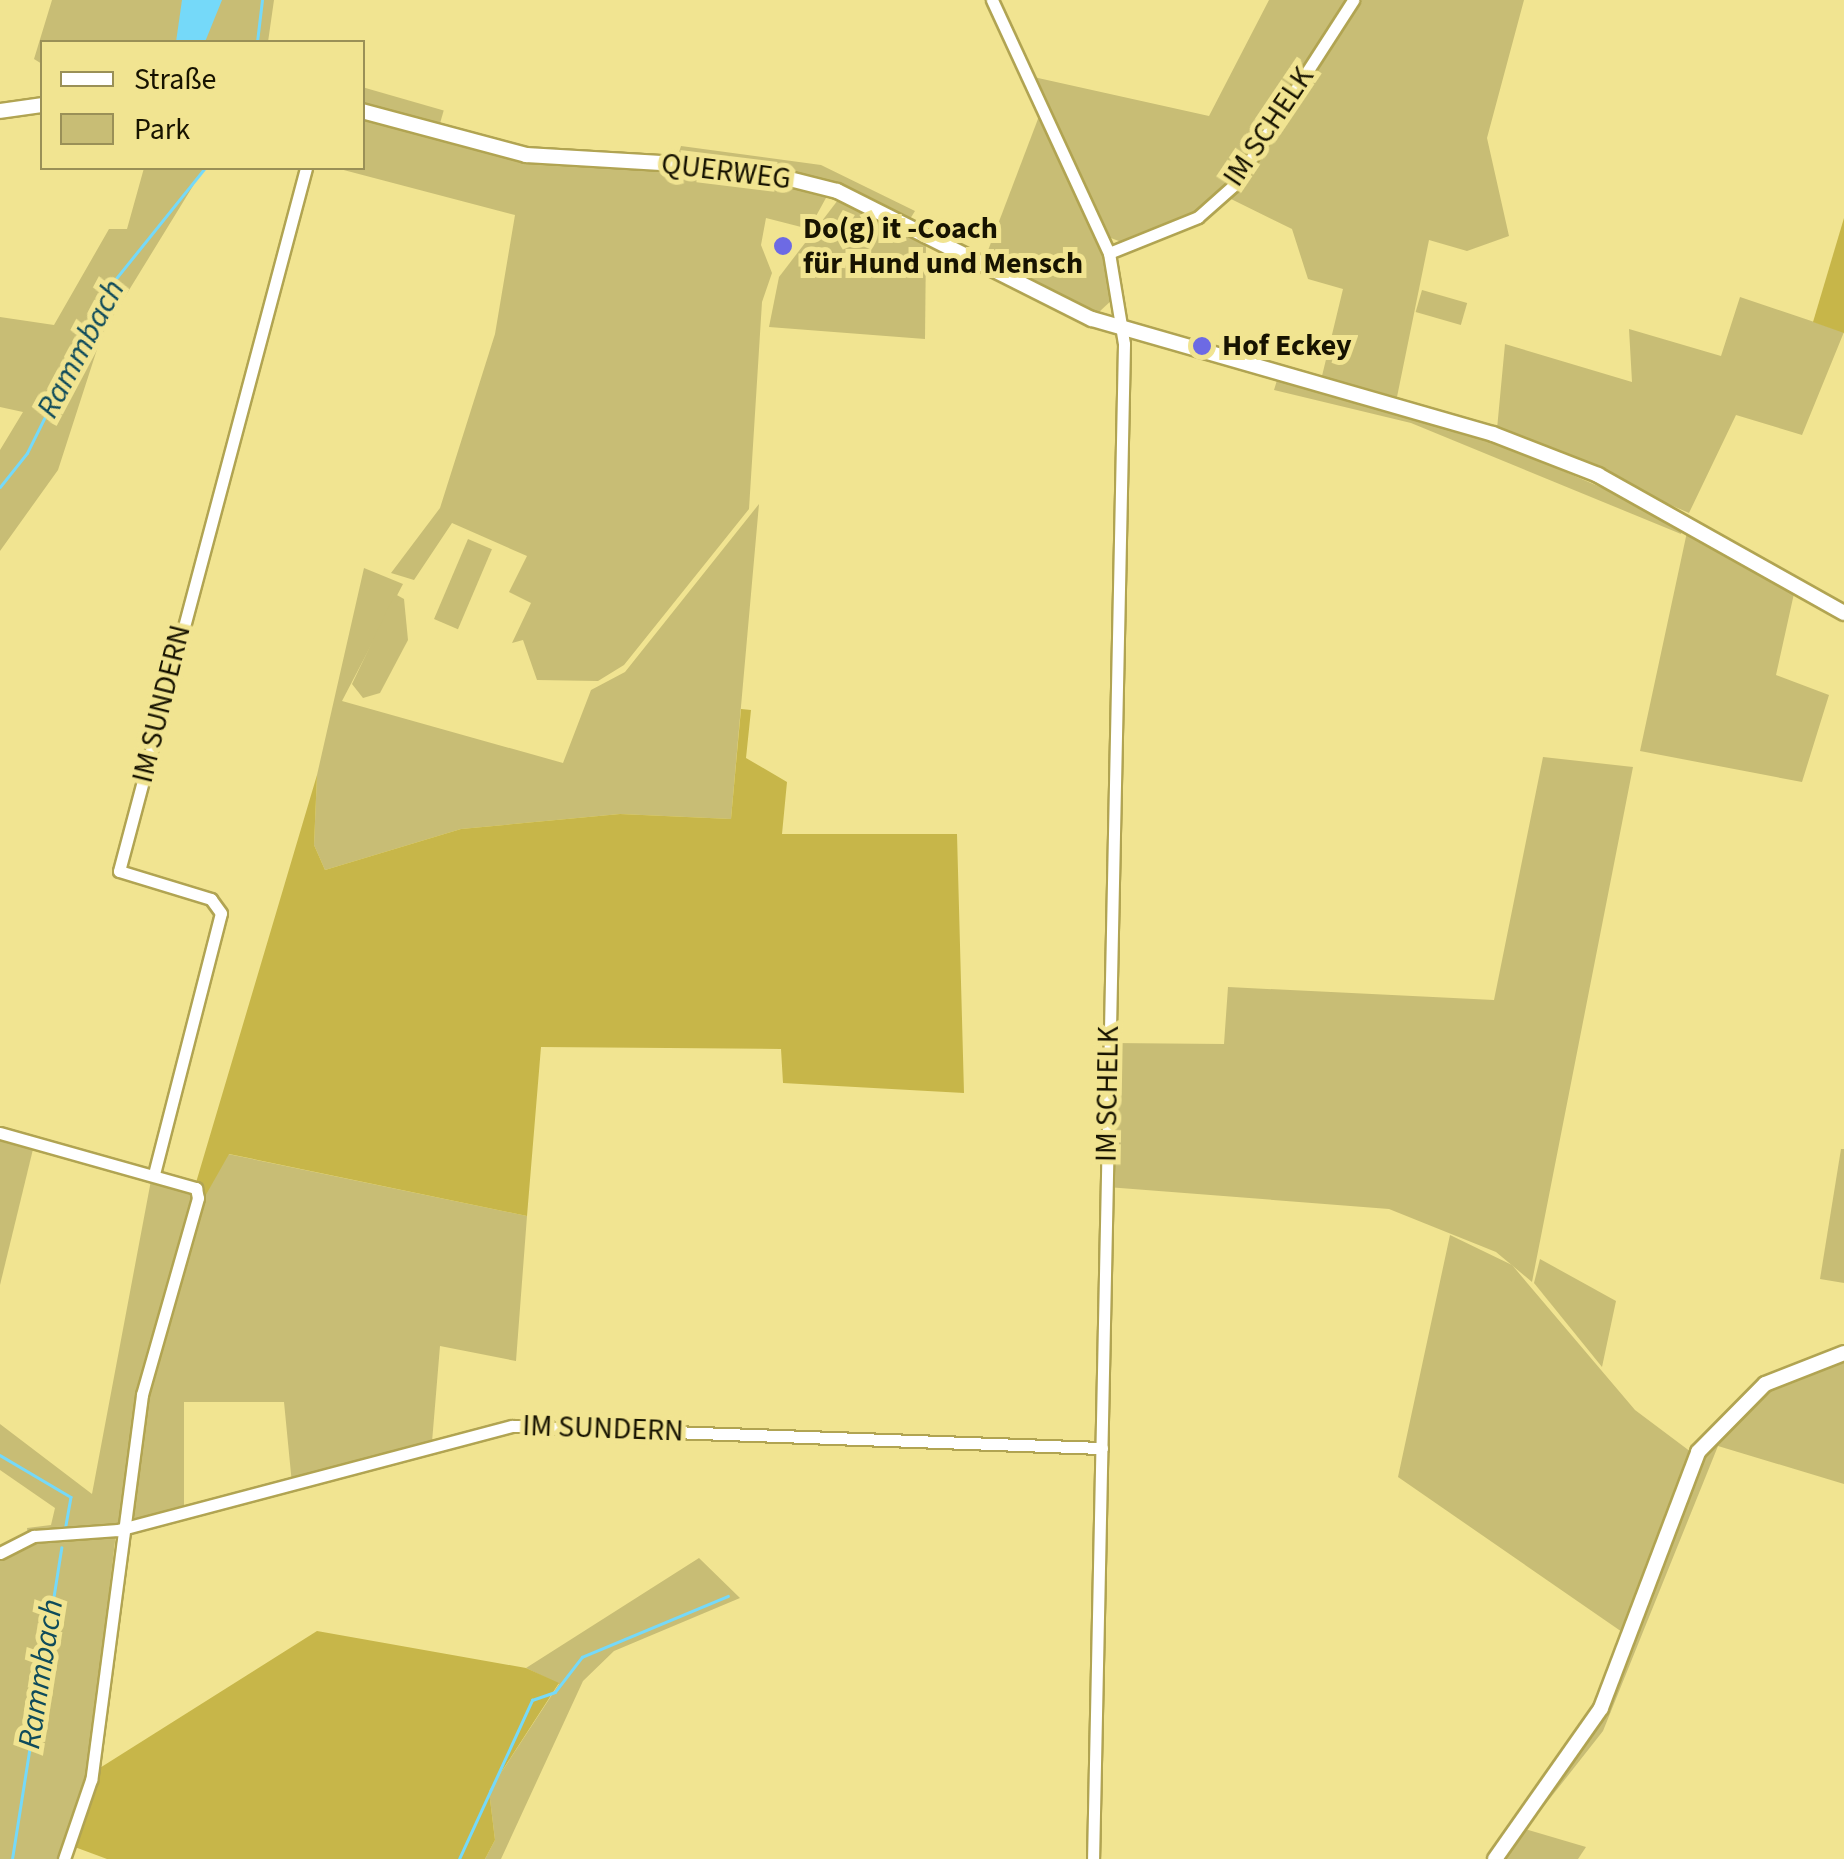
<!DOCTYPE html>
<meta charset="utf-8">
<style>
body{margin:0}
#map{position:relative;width:1844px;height:1859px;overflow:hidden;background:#f1e491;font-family:"Source Sans 3",sans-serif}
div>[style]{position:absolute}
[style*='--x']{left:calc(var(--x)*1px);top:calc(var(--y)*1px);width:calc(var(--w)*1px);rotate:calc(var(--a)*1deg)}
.green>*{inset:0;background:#c8bd75;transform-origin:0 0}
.forest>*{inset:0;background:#c7b649}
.water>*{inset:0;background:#75d9f9}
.stream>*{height:2.5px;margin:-1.25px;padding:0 1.25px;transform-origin:1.25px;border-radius:1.25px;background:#75d9f9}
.roads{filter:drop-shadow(2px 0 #b1a452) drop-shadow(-2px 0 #b1a452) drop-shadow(0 2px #b1a452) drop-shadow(0 -2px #b1a452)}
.minor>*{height:11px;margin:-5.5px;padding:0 5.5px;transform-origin:5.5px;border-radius:5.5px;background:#fff}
.tertiary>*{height:14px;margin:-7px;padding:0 7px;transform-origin:7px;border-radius:7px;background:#fff}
.dots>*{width:28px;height:28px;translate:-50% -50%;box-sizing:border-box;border:5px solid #f1e491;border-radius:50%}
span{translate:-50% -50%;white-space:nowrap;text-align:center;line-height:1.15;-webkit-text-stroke:10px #f1e491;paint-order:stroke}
.street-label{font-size:30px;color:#171300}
.poi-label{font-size:30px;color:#171300;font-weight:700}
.left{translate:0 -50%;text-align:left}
.water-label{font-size:32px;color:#0f4b5b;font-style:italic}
.legend{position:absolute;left:40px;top:40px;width:325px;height:130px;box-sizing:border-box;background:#f1e491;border:2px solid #9a9057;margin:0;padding:12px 18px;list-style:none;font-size:30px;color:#171300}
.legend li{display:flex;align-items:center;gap:20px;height:50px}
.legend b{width:50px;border:2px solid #9a9057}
</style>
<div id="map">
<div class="green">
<i style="clip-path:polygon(52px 0,274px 0,268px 42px,42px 42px,42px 64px,34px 59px)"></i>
<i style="clip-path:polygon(1269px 0,1351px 0,1232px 184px,1195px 214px,1124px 243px,1103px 235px,1029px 76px,1209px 116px)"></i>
<i style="clip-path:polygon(1360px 0,1524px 0,1487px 138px,1509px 236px,1467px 251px,1429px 240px,1397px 397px,1322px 376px,1343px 289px,1308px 279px,1292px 229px,1229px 198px)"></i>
<i style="left:362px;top:87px;width:85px;height:18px;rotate:16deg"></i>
<i style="clip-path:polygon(1041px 111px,1106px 255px,1114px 298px,1098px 313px,984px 261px)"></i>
<i style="clip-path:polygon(363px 117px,525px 161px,740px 175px,827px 196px,809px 229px,766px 218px,761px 245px,772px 273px,762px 302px,749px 509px,624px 665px,598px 681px,537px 680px,523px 640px,512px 643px,531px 603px,509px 592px,527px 556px,452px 523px,414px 580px,391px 573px,440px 508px,495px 334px,515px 215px,336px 168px,362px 168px)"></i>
<i style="clip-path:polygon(681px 146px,821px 165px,915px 211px,910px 219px,774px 165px,678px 155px)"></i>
<i style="clip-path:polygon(144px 168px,204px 168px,102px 334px,58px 470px,0 551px,0 450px,23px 412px,0 407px,0 317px,54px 325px,109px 229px,127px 229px)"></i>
<i style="clip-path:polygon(838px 200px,926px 243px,925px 339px,769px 327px,779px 277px)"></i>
<i style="left:1422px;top:290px;width:47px;height:23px;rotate:16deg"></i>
<i style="clip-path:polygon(1740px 297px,1844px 332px,1802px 435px,1736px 415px,1689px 513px,1497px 429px,1505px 344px,1632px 382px,1629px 329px,1721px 356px)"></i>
<i style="clip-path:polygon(1278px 377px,1491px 440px,1684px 523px,1681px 534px,1411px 423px,1274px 390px)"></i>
<i style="clip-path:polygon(759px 504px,731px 819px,620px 814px,461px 829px,325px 870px,314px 845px,317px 775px,364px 568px,403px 584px,342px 701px,563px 763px,591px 690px,625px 672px)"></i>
<i style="clip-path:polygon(1687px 532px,1795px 589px,1776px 675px,1829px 695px,1802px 782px,1640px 751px)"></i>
<i style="left:468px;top:539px;width:26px;height:87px;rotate:23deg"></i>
<i style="clip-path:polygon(395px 594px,404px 599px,408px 640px,380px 693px,363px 698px,352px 684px)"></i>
<i style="clip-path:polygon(1543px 757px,1633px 767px,1532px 1282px,1496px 1252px,1389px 1209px,1107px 1187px,1111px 1043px,1224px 1044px,1228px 987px,1494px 1000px)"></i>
<i style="clip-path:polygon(0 1134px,35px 1141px,0 1285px)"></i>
<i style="clip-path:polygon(1841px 1149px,1844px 1149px,1844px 1283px,1820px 1279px)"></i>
<i style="clip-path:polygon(228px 1154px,527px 1216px,516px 1361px,440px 1346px,432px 1442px,292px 1484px,284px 1402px,184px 1402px,184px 1510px,134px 1523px,125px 1518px,143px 1396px,198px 1198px)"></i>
<i style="clip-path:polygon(152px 1175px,195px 1189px,117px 1529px,28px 1536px,27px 1528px,51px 1525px,55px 1508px,0 1470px,0 1424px,92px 1494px)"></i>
<i style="clip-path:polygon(1450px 1235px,1512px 1265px,1635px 1410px,1691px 1452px,1625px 1634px,1398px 1477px)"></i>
<i style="clip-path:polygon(1540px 1259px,1616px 1301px,1602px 1367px,1534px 1283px)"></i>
<i style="clip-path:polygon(1844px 1359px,1844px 1484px,1718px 1446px,1603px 1731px,1529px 1825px,1606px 1712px,1704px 1452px,1767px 1390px)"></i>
<i style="clip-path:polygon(116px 1533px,87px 1782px,60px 1859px,0 1859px,0 1555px,34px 1538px)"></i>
<i style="clip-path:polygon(699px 1558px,740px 1598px,614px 1651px,583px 1681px,501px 1859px,485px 1859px,495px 1840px,489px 1791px,559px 1684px,526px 1668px)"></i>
<i style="clip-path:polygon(1525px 1829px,1586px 1847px,1578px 1859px,1500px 1859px)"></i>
</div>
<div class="forest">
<i style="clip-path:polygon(1844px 218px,1844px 333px,1813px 322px)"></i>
<i style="clip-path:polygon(741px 709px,751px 710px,746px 758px,787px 782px,782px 834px,957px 834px,964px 1093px,783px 1083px,781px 1049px,541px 1047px,527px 1216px,229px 1154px,203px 1200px,195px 1186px,317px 775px,314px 845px,325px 870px,461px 829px,620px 814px,731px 819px)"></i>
<i style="clip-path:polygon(317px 1631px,526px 1668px,559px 1683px,489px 1791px,495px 1840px,485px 1859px,107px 1859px,72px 1846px,95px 1771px)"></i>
</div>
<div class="water">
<i style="clip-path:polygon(182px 0,222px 0,205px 42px,176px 42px)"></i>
</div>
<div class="stream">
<i style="--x:257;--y:42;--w:42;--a:-83.2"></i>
<i style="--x:0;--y:487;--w:43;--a:-51.5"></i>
<i style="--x:27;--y:453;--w:186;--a:-63.6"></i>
<i style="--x:110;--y:286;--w:151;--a:-51.2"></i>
<i style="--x:0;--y:1455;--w:82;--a:30.6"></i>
<i style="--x:71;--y:1497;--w:34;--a:100"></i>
<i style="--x:12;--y:1859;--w:315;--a:-81"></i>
<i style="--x:459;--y:1859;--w:175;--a:-65.3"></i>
<i style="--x:532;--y:1700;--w:24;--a:-19"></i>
<i style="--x:555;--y:1692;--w:44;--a:-52.4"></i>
<i style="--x:582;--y:1657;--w:158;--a:-22.7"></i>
</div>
<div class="roads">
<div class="minor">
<i style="--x:992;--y:0;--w:279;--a:65.2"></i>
<i style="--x:1109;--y:253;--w:92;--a:80.6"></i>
<i style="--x:1124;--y:344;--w:1515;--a:91.17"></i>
<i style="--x:1109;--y:253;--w:96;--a:-22"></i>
<i style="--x:1198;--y:217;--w:48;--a:-41.6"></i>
<i style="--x:1234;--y:185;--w:220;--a:-57.2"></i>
<i style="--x:0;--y:1133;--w:204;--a:15.7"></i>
<i style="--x:196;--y:1188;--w:10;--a:79"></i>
<i style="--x:198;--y:1198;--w:205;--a:105.9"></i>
<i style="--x:142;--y:1395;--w:388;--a:97.5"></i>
<i style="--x:91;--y:1780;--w:83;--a:108.9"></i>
<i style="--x:154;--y:1174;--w:269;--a:-75.6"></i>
<i style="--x:221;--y:913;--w:17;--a:-126"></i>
<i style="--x:211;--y:899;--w:96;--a:-163.1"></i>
<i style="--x:119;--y:871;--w:727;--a:-75.1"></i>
<i style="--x:0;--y:1553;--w:38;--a:-27"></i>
<i style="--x:34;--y:1536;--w:84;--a:-4.1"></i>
<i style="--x:118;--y:1530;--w:407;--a:-14.8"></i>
<i style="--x:512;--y:1426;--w:590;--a:2.14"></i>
</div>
<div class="tertiary">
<i style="--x:0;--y:111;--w:42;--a:-8.1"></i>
<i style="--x:362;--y:111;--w:170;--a:15"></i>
<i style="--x:526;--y:155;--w:220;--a:3.4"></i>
<i style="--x:746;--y:168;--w:94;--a:14.2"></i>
<i style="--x:837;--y:191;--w:285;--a:26.7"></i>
<i style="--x:1092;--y:319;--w:417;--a:16"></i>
<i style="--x:1493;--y:434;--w:113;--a:21.3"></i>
<i style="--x:1598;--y:475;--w:282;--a:29.3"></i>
<i style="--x:1495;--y:1859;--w:184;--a:-54.9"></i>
<i style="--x:1601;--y:1708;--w:274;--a:-69.2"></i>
<i style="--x:1698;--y:1452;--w:95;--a:-45.4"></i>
<i style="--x:1765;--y:1384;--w:85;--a:-21.4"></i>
</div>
</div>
<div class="dots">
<i style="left:783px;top:246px;background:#6d6ae4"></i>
<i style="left:1202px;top:346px;background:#6d6ae4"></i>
</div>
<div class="street-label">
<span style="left:1269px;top:127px;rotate:-56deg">IM SCHELK</span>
<span style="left:726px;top:172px;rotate:7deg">QUERWEG</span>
<span style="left:162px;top:704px;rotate:-76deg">IM SUNDERN</span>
<span style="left:1108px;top:1094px;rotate:-89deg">IM SCHELK</span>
<span style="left:603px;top:1429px;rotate:2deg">IM SUNDERN</span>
</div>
<div class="poi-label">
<span class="left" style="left:803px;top:246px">Do(g) it -Coach<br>für Hund und Mensch</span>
<span class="left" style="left:1222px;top:346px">Hof Eckey</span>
</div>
<div class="water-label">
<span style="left:81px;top:349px;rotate:-62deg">Rammbach</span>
<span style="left:41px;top:1674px;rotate:-81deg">Rammbach</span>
</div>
<ul class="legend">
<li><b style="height:12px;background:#fff"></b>Straße</li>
<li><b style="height:28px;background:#c8bd75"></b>Park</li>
</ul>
</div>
